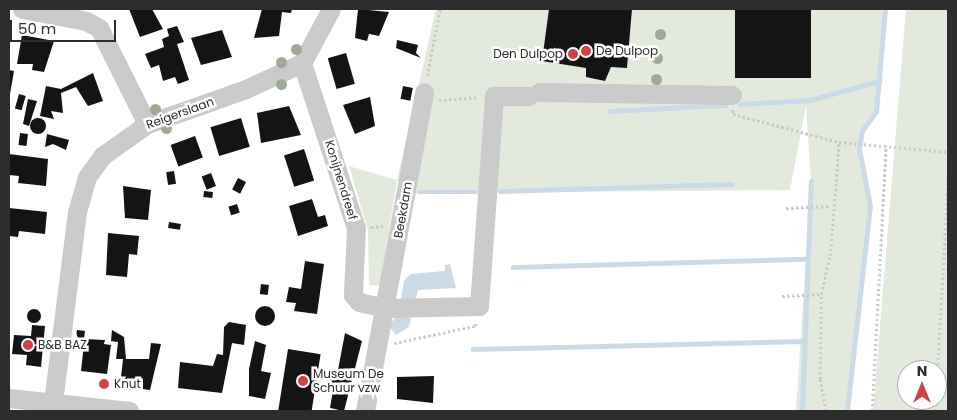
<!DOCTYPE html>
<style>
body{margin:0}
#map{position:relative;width:957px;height:420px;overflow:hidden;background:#fff;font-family:Poppins,sans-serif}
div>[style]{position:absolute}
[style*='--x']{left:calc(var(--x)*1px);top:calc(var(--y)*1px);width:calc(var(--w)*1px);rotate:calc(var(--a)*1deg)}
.green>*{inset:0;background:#e3e9dd}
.water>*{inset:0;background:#cbdae7}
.stream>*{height:4.5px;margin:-2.25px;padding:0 2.25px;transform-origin:2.25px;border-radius:2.25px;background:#cbdae7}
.building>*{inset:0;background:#141414;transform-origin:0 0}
.round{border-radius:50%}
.path>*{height:2.5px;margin-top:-1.25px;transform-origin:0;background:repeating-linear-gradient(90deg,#cacaca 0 2.5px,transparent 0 5px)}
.minor>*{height:19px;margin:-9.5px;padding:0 9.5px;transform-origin:9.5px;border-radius:9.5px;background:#cacaca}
.trees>*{width:11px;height:11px;margin:-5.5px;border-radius:50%;background:#9eaa96}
.dots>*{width:14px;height:14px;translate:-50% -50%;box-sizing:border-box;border:2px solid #fff;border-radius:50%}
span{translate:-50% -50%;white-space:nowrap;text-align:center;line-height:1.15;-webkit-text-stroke:5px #fff;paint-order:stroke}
.poi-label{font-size:12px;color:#2d2d2d}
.left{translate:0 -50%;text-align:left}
.right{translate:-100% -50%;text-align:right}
.street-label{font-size:12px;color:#2d2d2d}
.frame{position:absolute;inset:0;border:10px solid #2d2d2d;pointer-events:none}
.north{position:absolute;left:897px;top:360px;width:50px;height:50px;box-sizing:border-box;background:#fff;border:1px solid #ababab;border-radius:50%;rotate:0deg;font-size:14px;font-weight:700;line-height:20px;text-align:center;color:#2d2d2d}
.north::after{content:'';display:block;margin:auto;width:18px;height:22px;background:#d04345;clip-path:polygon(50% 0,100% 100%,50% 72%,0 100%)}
.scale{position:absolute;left:10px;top:20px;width:106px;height:22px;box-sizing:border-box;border:2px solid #2d2d2d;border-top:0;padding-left:6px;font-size:15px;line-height:18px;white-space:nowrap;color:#2d2d2d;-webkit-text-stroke:4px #fff;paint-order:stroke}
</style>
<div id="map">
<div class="green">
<i style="clip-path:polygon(436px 9px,885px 9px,876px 112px,862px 131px,859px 149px,870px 206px,847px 411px,796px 411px,811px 181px,806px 105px,790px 190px,410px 193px,397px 180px,380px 286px,369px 285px,368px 231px,349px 166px,397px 180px)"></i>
<i style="clip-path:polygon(evenodd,906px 9px,948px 9px,948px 411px,873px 411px,906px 9px,907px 370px,937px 370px,937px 400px,907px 400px,907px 370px)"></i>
</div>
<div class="water">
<i style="clip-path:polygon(450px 264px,456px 288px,418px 290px,409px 327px,396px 335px,388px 325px,398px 316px,404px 281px,410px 274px,445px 271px,445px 265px)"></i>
</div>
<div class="stream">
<i style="--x:740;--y:104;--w:70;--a:-3.3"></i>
<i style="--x:810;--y:100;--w:72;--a:-15.4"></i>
<i style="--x:609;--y:111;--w:116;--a:-3"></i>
<i style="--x:500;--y:191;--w:232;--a:-1.7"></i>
<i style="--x:419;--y:192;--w:57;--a:0"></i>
<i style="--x:513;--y:267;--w:292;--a:-1.6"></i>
<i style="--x:473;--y:349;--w:330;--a:-1.4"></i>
<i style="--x:802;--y:411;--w:230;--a:-87.8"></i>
<i style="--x:847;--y:411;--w:206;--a:-83.6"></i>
<i style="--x:870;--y:206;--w:58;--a:-100.9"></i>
<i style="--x:859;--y:149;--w:18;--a:-81"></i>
<i style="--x:862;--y:131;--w:24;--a:-54"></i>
<i style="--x:876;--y:112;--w:103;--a:-85"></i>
</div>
<div class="building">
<i style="clip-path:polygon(129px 9px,152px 9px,163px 29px,140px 37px)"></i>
<i style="clip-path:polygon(262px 9px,292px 9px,291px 13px,282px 12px,279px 36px,254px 38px)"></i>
<i style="clip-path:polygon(358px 9px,389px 12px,379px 36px,369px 34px,367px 41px,355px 38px)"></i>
<i style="clip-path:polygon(549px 9px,632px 9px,627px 68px,611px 67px,605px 81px,586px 77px,586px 68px,542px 61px)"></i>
<i style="left:735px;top:9px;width:76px;height:69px"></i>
<i style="clip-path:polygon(177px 26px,184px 42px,177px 44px,189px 80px,178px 84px,175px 77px,163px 81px,159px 65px,151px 68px,145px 54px,164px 47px,162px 39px,169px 36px,167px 29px)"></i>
<i style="clip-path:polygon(222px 30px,232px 57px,201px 65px,191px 38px)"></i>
<i style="clip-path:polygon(22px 35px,54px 41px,44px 72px,32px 70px,33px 64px,17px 64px)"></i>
<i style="clip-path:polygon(397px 40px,418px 45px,416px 53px,421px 58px,396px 48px)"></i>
<i style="left:346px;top:53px;width:32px;height:19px;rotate:74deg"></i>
<i style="clip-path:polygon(9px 70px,14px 71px,10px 94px,9px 93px)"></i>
<i style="clip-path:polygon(93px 73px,103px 101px,88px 106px,76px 87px,61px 93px,63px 113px,51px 111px,54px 119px,40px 116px,46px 86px,61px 89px)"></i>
<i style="left:403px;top:86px;width:10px;height:13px;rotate:11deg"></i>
<i style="left:19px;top:94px;width:7px;height:15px;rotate:16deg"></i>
<i style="clip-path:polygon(370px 97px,375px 126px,355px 134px,343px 105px)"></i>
<i style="clip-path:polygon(28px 99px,37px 101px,29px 126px,23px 124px)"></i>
<i style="clip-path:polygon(289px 106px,301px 135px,261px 143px,257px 113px)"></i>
<i class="round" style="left:30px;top:118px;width:16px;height:16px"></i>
<i style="left:241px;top:118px;width:30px;height:32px;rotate:73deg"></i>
<i style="left:20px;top:133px;width:8px;height:12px;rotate:7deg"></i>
<i style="clip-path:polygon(47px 134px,69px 140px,66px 150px,53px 144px,45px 147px)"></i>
<i style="left:195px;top:136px;width:23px;height:26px;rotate:70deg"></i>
<i style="left:304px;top:149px;width:33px;height:21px;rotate:72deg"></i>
<i style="clip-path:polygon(9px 154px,48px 159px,46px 186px,18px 183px,19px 176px,9px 175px)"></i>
<i style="left:174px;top:171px;width:13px;height:8px;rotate:81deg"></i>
<i style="left:211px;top:173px;width:14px;height:10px;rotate:69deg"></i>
<i style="left:238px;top:178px;width:9px;height:13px;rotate:27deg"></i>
<i style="clip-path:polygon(123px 186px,151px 190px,148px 220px,125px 218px)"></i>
<i style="left:204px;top:191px;width:9px;height:6px;rotate:6deg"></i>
<i style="clip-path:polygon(312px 199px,318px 217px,325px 215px,328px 226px,298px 236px,289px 206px)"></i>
<i style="left:237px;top:204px;width:9px;height:9px;rotate:72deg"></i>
<i style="clip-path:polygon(9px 208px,47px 212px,45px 234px,19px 231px,18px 237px,9px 236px)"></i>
<i style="left:169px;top:222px;width:12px;height:6px;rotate:9deg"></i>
<i style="clip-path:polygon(108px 233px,139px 236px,137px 255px,129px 254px,127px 277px,106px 275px)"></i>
<i style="clip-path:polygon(305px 261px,324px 264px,317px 314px,294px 311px,296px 303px,286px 302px,289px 287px,301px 289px)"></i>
<i style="left:261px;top:284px;width:8px;height:10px;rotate:7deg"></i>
<i class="round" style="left:255px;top:306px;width:20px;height:20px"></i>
<i class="round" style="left:27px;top:309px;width:14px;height:14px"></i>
<i style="clip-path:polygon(229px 322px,246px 325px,244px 345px,232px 343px,222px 393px,178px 388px,180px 362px,213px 366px,217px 354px,223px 355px,224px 327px)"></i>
<i style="clip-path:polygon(32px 325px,45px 326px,41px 367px,26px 365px,27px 355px,12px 354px,14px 335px,31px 336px)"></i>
<i style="clip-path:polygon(77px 330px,85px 331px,84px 339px,105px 340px,104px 344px,111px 345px,107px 374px,81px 371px,84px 344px,75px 343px)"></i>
<i style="clip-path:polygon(112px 330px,124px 337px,126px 359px,149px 359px,151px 343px,161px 344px,150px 390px,120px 386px,123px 359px,116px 359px,118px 342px,111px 341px)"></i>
<i style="clip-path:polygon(345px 333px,362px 341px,344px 411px,330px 408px,334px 384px,330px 380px,338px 370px)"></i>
<i style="clip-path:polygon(255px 341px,266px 345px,261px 371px,271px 373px,265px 399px,249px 396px,249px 369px)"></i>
<i style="left:288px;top:349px;width:33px;height:62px;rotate:9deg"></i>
<i style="clip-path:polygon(434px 376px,433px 403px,397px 399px,397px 377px)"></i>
</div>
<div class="path">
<i style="--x:427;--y:76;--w:68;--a:-79"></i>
<i style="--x:439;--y:100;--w:39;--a:-4"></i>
<i style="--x:733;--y:110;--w:4;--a:90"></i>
<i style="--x:733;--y:114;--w:110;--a:14.8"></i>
<i style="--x:839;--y:142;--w:109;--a:5.2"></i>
<i style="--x:786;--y:208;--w:45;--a:-2.5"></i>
<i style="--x:371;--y:227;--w:12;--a:-5"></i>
<i style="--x:782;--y:296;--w:39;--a:-3"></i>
<i style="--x:394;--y:343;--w:83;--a:-11.9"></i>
<i style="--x:475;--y:326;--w:4;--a:-76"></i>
<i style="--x:937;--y:375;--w:199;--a:-86.8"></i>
<i style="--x:826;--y:411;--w:33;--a:-101"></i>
<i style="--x:820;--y:379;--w:85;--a:-89.3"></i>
<i style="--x:821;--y:294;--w:39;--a:-77"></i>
<i style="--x:830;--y:256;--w:114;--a:-85.5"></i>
<i style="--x:872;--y:411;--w:265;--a:-87"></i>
<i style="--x:935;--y:411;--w:11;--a:-85"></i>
</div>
<div class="minor">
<i style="--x:22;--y:9;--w:65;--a:10.6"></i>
<i style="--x:86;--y:21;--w:15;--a:28"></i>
<i style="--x:99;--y:28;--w:107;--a:63.4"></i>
<i style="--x:302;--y:63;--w:174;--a:71.9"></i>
<i style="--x:356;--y:228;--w:67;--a:92.6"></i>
<i style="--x:353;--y:295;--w:9;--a:49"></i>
<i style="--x:359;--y:302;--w:27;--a:13"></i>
<i style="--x:385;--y:308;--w:94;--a:-1.2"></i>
<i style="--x:479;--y:306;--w:211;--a:-85.9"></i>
<i style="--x:494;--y:96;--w:35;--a:0"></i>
<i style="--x:539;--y:92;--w:193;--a:0.9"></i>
<i style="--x:9;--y:398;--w:121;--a:6.2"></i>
<i style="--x:53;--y:402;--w:192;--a:-82.8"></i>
<i style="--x:77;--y:212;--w:36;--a:-74"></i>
<i style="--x:87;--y:177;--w:26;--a:-54"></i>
<i style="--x:102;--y:156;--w:55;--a:-35.4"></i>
<i style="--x:147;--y:124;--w:105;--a:-19.5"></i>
<i style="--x:246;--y:89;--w:62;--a:-24.9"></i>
<i style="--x:302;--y:63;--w:61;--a:-61.8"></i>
<i style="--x:365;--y:411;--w:324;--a:-79.5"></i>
</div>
<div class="trees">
<i style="left:660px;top:34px"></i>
<i style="left:296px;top:49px"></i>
<i style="left:657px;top:58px"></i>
<i style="left:281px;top:62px"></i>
<i style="left:656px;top:79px"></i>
<i style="left:281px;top:84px"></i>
<i style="left:155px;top:109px"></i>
<i style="left:166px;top:128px"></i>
</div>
<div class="dots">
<i style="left:586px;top:51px;background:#d04345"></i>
<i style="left:573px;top:54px;background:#d04345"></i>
<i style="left:28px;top:345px;background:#d04345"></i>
<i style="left:303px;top:381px;background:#d04345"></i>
<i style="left:104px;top:384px;background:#d04345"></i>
</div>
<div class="poi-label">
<span class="left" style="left:596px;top:51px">De Dulpop</span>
<span class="right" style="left:563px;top:54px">Den Dulpop</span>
<span class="left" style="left:38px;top:345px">B&amp;B BAZ</span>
<span class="left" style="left:313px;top:381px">Museum De<br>Schuur vzw</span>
<span class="left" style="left:114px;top:384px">Knut</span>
</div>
<div class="street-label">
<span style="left:180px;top:113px;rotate:-20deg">Reigerslaan</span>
<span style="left:341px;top:180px;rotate:73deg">Konijnendreef</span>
<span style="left:403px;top:210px;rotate:-80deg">Beekdam</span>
</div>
<div class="frame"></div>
<div class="north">N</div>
<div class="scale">50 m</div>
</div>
